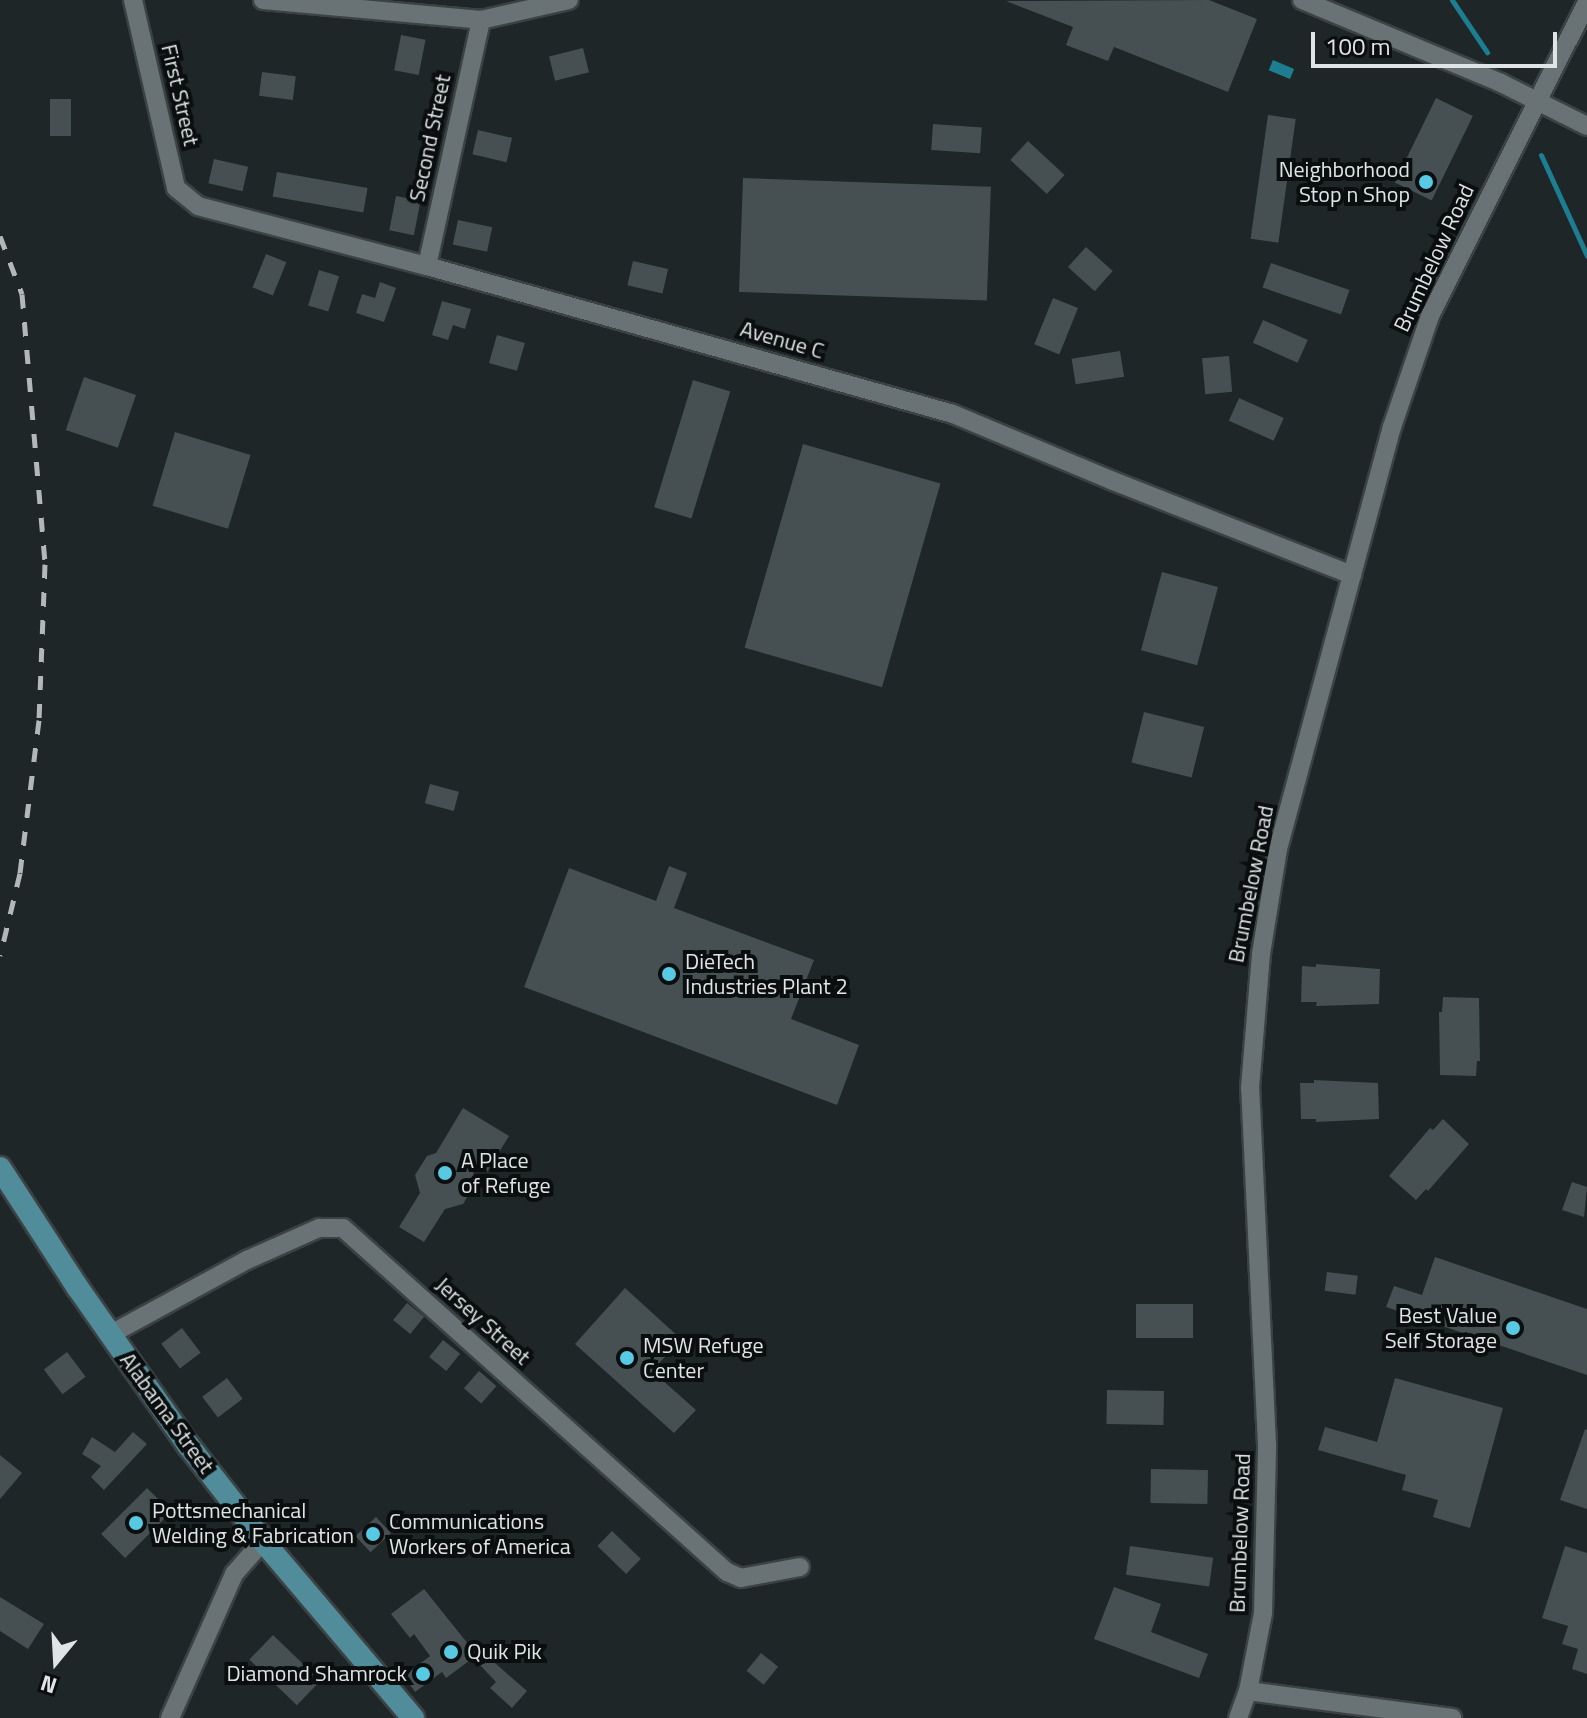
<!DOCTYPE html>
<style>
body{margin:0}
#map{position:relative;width:1587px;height:1718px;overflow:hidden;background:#1e2628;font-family:"Titillium Web",sans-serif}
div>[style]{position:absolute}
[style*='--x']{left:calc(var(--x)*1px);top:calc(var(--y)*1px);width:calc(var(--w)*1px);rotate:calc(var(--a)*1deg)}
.water>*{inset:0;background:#1d7e92;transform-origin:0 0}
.stream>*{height:5px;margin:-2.5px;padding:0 2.5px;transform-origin:2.5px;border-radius:2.5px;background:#1d7e92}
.building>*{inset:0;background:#464f51;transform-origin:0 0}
.roads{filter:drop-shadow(2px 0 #3c4244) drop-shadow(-2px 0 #3c4244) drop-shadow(0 2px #3c4244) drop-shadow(0 -2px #3c4244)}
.minor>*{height:18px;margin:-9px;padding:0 9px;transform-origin:9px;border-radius:9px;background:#697274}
.major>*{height:22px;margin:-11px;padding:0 11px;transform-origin:11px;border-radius:11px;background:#508c9a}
.rail>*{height:5px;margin-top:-2.5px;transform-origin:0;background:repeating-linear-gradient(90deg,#b2b8b9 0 14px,transparent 0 28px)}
.dots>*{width:22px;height:22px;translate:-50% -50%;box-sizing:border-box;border:4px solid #0b0e0f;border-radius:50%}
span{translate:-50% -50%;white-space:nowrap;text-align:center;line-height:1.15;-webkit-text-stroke:8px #0b0e0f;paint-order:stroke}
.street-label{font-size:22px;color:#dfe4e5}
.poi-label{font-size:22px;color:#dfe4e5}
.right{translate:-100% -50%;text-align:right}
.left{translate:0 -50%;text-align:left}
.north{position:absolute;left:16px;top:1622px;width:80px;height:80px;-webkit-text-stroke:6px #0b0e0f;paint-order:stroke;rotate:198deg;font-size:22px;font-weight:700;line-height:32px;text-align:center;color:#dfe4e5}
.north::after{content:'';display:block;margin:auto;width:28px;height:36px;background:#dfe4e5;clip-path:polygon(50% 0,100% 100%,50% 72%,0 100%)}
.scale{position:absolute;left:1311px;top:32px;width:246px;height:36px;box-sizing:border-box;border:4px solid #dfe4e5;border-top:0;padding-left:10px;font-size:24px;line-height:28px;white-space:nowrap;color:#dfe4e5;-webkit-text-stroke:6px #0b0e0f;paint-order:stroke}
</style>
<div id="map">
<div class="water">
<i style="left:1273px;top:60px;width:23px;height:11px;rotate:23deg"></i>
</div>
<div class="stream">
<i style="--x:1452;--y:0;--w:63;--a:56.1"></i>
<i style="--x:1541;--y:155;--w:111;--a:65.5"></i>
</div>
<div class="building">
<i style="clip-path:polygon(1209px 0,1257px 19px,1228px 92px,1114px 47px,1108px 61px,1066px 45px,1073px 27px,1006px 1px)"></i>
<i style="left:401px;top:35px;width:25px;height:36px;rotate:11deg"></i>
<i style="left:583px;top:48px;width:25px;height:35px;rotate:76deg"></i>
<i style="left:262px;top:72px;width:34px;height:24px;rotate:7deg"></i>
<i style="left:1436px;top:98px;width:41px;height:94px;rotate:26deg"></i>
<i style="left:50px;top:99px;width:21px;height:37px"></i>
<i style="left:1268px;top:115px;width:28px;height:125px;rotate:8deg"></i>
<i style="left:933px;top:124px;width:49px;height:26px;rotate:4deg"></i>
<i style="left:478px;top:130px;width:35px;height:25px;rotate:13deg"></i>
<i style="left:1028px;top:141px;width:50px;height:26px;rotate:43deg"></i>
<i style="left:214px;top:159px;width:35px;height:25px;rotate:13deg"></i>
<i style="left:277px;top:172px;width:92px;height:25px;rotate:10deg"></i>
<i style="left:743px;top:178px;width:248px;height:114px;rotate:2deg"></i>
<i style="left:396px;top:196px;width:25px;height:35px;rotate:11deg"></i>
<i style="left:458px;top:220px;width:35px;height:25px;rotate:12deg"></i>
<i style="left:1086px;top:247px;width:36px;height:27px;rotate:42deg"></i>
<i style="left:266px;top:254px;width:22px;height:36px;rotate:22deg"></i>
<i style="left:633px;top:261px;width:36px;height:25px;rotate:13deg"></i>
<i style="left:1271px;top:263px;width:83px;height:26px;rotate:19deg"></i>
<i style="left:319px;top:270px;width:21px;height:37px;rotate:17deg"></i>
<i style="clip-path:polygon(380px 282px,396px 288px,384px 322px,356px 313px,362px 294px,375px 298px)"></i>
<i style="left:1053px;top:298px;width:27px;height:50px;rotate:22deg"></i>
<i style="clip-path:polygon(442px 301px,471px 309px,465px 329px,453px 325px,448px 340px,432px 335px)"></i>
<i style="left:1263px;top:320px;width:49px;height:25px;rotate:24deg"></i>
<i style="left:497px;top:335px;width:29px;height:29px;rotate:16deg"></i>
<i style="left:1120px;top:351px;width:26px;height:49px;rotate:81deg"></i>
<i style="left:1229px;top:356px;width:36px;height:27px;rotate:85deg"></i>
<i style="left:84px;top:377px;width:55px;height:56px;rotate:19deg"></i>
<i style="left:693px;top:380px;width:39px;height:133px;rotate:17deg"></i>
<i style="left:1239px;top:398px;width:49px;height:25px;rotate:24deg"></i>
<i style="left:175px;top:432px;width:79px;height:77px;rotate:17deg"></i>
<i style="left:803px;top:444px;width:143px;height:212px;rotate:16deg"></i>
<i style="left:1162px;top:572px;width:58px;height:81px;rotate:15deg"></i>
<i style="left:1144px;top:712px;width:62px;height:52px;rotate:14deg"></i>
<i style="left:430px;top:784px;width:30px;height:20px;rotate:15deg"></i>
<i style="clip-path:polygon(669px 866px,687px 873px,674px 908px,814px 960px,791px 1019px,859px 1045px,837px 1105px,524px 987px,569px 868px,656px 901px)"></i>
<i style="clip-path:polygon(1316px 964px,1380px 969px,1379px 1004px,1316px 1006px,1317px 1002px,1301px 1002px,1302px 966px,1316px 967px)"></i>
<i style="clip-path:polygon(1443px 997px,1479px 998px,1480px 1061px,1477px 1061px,1476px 1076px,1440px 1075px,1439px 1012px,1442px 1012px)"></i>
<i style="clip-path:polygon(1314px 1080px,1378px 1083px,1379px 1119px,1316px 1122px,1316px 1119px,1301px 1119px,1300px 1083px,1314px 1083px)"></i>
<i style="clip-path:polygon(463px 1108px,509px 1136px,487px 1172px,473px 1163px,474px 1185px,463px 1204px,445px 1209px,424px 1242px,399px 1227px,420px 1193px,415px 1175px,427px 1156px,436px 1153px)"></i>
<i style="clip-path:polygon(1443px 1119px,1469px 1144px,1428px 1191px,1426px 1189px,1416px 1200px,1389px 1176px,1430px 1128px,1433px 1130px)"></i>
<i style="clip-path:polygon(1572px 1182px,1587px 1187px,1584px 1217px,1562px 1210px)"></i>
<i style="clip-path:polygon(1435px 1257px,1587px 1309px,1587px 1375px,1386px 1307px,1394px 1286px,1422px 1295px)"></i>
<i style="left:1327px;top:1272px;width:31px;height:19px;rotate:7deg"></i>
<i style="clip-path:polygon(625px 1288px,681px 1339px,652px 1371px,696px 1410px,674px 1433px,575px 1344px)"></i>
<i style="left:407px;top:1303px;width:22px;height:22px;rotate:39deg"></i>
<i style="left:1136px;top:1304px;width:57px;height:34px"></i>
<i style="left:182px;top:1328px;width:31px;height:26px;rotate:53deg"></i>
<i style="left:443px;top:1340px;width:22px;height:22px;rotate:39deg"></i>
<i style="left:67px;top:1352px;width:31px;height:29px;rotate:53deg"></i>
<i style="left:479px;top:1371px;width:23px;height:23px;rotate:41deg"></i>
<i style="left:227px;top:1378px;width:26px;height:31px;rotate:53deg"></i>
<i style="clip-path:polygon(1395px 1378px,1503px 1408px,1470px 1528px,1433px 1517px,1438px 1500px,1402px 1490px,1406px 1475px,1318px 1450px,1325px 1427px,1377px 1442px)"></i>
<i style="left:1107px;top:1390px;width:57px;height:34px;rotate:1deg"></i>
<i style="clip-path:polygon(1585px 1429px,1587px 1430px,1587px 1509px,1560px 1500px)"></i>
<i style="clip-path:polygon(133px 1432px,147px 1444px,104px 1490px,91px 1477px,101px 1466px,82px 1454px,92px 1437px,115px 1452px)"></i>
<i style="clip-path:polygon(0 1455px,22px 1473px,0 1499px)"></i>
<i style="left:1151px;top:1469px;width:57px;height:34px;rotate:1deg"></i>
<i style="left:147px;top:1488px;width:34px;height:65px;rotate:45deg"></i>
<i style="left:376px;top:1517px;width:22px;height:28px;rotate:47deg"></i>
<i style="left:612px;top:1531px;width:40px;height:21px;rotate:44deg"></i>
<i style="left:1130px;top:1546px;width:84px;height:29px;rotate:8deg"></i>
<i style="clip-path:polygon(1565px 1546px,1587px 1553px,1587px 1674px,1572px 1669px,1578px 1649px,1562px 1644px,1568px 1626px,1542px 1618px)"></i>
<i style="clip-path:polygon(1114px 1587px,1161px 1604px,1151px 1632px,1208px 1654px,1199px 1678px,1094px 1639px)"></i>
<i style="clip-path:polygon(424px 1589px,477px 1655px,446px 1678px,442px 1672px,415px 1692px,404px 1676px,430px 1656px,414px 1634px,410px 1638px,391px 1614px)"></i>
<i style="clip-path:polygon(0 1597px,44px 1624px,28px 1649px,0 1631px)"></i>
<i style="left:273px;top:1635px;width:66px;height:34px;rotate:44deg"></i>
<i style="left:761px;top:1653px;width:22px;height:23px;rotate:39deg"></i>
<i style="clip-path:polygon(487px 1656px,527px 1691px,512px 1708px,490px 1688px,496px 1682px,479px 1664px)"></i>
</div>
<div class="roads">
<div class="minor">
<i style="--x:133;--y:0;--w:193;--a:77.1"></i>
<i style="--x:176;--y:188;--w:28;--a:39"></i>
<i style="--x:198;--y:206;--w:237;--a:14.7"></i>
<i style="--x:427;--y:266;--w:546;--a:15.71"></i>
<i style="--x:953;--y:414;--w:173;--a:22.7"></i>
<i style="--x:1113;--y:481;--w:257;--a:21.5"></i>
<i style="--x:263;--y:0;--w:219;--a:5.2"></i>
<i style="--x:481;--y:20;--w:90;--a:-12.8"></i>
<i style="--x:1302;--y:0;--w:216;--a:22.6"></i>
<i style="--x:1501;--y:83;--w:96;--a:26.6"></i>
<i style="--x:427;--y:266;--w:252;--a:-77.6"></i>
<i style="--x:111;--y:1334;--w:155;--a:-28.6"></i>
<i style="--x:247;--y:1260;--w:79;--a:-24"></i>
<i style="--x:319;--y:1228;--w:24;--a:0"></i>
<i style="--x:343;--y:1228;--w:516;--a:41.86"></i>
<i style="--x:727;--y:1572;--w:15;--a:23"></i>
<i style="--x:741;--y:1578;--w:60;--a:-10.6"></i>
<i style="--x:1248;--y:1691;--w:206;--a:7.5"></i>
<i style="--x:170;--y:1718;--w:158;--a:-66"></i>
<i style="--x:234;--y:1574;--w:44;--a:-48.7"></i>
<i style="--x:1238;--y:1718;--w:29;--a:-70"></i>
<i style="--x:1248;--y:1691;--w:79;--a:-79.1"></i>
<i style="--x:1263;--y:1613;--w:168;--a:-88.6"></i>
<i style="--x:1267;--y:1445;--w:357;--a:-92.7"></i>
<i style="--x:1250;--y:1088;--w:134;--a:-85.3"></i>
<i style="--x:1261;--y:954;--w:106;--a:-80.8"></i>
<i style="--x:1278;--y:849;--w:437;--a:-74.9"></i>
<i style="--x:1392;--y:427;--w:117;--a:-71.1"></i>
<i style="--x:1430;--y:316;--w:350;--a:-63.4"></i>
</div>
<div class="major">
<i style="--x:0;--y:1168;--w:143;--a:57"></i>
<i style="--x:78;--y:1288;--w:192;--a:55"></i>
<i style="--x:188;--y:1445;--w:122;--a:52"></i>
<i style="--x:263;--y:1541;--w:232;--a:49.7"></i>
</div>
</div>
<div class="rail">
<i style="--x:0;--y:236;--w:62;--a:69.2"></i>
<i style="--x:22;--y:294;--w:271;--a:85.1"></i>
<i style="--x:45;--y:564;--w:156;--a:92.2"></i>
<i style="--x:39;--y:720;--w:154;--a:97.1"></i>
<i style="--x:20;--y:873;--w:85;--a:103.5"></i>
</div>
<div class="dots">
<i style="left:1426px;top:182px;background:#57c9e2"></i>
<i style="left:669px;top:974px;background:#57c9e2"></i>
<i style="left:445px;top:1173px;background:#57c9e2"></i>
<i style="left:1513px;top:1328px;background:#57c9e2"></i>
<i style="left:627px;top:1358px;background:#57c9e2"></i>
<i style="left:136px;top:1523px;background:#57c9e2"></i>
<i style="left:373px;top:1534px;background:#57c9e2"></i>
<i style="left:451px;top:1652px;background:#57c9e2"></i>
<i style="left:423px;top:1674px;background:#57c9e2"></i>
</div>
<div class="street-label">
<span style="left:180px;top:95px;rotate:77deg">First Street</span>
<span style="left:430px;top:138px;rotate:-78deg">Second Street</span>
<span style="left:1434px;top:258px;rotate:-65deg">Brumbelow Road</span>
<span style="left:782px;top:340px;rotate:16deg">Avenue C</span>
<span style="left:1251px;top:884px;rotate:-79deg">Brumbelow Road</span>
<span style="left:483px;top:1321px;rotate:42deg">Jersey Street</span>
<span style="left:167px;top:1413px;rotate:54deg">Alabama Street</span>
<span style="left:1240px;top:1533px;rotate:-88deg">Brumbelow Road</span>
</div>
<div class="poi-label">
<span class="right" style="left:1410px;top:182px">Neighborhood<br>Stop n Shop</span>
<span class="left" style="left:685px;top:974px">DieTech<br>Industries Plant 2</span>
<span class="left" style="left:461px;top:1173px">A Place<br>of Refuge</span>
<span class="right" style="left:1497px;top:1328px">Best Value<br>Self Storage</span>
<span class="left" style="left:643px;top:1358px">MSW Refuge<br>Center</span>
<span class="left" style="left:152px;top:1523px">Pottsmechanical<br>Welding &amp; Fabrication</span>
<span class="left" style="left:389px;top:1534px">Communications<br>Workers of America</span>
<span class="left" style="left:467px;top:1652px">Quik Pik</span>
<span class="right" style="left:407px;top:1674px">Diamond Shamrock</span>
</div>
<div class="north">N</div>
<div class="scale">100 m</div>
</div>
